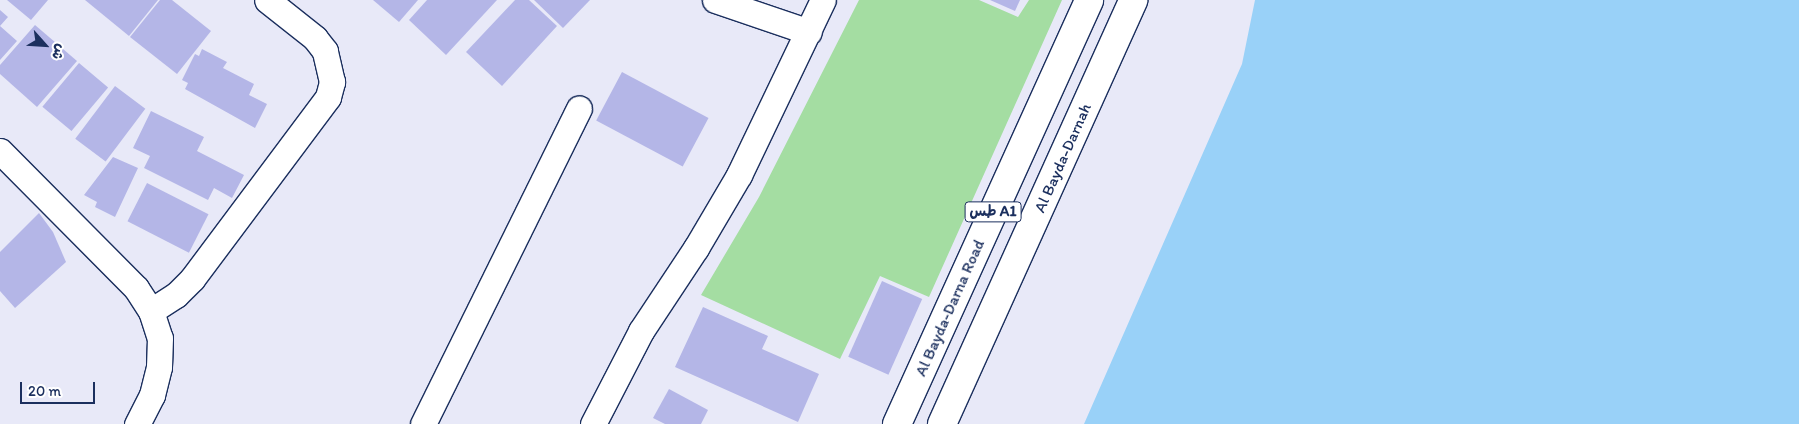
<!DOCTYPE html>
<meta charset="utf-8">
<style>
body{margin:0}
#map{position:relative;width:1799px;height:424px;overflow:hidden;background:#e8e9f8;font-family:Itim,"Playpen Sans Arabic",sans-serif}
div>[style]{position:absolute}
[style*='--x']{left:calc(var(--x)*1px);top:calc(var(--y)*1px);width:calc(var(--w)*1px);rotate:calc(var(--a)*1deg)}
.green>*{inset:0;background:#a4dda2}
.water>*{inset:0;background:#99d1f8}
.building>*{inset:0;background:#b4b6e7;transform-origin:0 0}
.roads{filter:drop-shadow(1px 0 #1b2f5e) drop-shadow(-1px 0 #1b2f5e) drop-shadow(0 1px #1b2f5e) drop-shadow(0 -1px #1b2f5e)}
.minor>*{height:25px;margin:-12.5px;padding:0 12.5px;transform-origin:12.5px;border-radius:12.5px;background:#fff}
.highway>*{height:28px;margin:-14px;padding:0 14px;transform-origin:14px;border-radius:14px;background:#fff}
span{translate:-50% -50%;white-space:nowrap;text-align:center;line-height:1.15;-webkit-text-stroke:4px #fff;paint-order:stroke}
.shield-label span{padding:1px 4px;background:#fff;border:1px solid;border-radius:4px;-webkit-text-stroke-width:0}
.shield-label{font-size:15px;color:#1b2f5e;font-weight:700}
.street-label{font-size:16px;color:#1b2f5e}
.north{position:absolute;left:20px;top:20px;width:50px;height:50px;-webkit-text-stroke:4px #fff;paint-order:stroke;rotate:116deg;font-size:14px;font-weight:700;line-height:20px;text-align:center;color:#1b2f5e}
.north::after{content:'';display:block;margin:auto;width:18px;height:22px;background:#1b2f5e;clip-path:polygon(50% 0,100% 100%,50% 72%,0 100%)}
.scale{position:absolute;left:20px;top:382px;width:75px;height:22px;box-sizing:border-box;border:2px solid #1b2f5e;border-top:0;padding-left:6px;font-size:15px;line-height:18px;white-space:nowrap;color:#1b2f5e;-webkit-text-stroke:4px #fff;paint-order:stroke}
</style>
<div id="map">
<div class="green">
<i style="clip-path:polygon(859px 0,979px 0,1018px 17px,1029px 0,1062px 0,929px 297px,880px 276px,840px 359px,701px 295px,759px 197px)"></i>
</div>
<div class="water">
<i style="clip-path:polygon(1255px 0,1799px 0,1799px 424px,1084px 424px,1242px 64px)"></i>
</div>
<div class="building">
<i style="clip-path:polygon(7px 0,48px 0,31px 20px)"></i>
<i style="clip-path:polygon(85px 0,158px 0,129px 36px)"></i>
<i style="clip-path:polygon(160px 0,172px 0,211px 31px,177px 74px,130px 37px)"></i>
<i style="clip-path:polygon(373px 0,418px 0,399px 22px)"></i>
<i style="clip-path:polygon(427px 0,497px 0,446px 55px,409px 20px)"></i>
<i style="clip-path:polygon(515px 0,529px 0,557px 26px,502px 86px,466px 52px)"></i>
<i style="clip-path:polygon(534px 0,590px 0,563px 28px)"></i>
<i style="clip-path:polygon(990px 0,1020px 0,1015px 11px)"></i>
<i style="clip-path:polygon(0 10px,8px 17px,0 26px,17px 41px,0 60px)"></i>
<i style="clip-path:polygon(35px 25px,77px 61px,37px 107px,0 74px,0 65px)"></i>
<i style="clip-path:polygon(202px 49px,227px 62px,223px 68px,254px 84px,249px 95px,267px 104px,255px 128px,185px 89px,188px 83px,182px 80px,195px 54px,199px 56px)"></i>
<i style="left:79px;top:63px;width:38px;height:57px;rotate:40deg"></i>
<i style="left:622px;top:72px;width:98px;height:55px;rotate:28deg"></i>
<i style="left:115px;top:86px;width:38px;height:66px;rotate:37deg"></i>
<i style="clip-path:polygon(151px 111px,204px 137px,197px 151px,244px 175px,232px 198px,214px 188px,208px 200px,144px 168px,150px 156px,133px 148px)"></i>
<i style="clip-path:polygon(113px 157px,138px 168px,115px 217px,95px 207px,97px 202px,84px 195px)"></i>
<i style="left:147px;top:183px;width:69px;height:43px;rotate:27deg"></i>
<i style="clip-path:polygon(39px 213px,53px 232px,66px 262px,15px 308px,0 291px,0 252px)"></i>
<i style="left:882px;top:281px;width:44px;height:83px;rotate:24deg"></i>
<i style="clip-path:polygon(703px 307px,768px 336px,762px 349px,819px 374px,798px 422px,675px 367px)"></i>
<i style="clip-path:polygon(669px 389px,708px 410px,701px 424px,665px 424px,653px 418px)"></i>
</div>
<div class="roads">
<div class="minor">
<i style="--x:715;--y:0;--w:99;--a:18.8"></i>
<i style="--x:0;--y:151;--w:193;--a:45.2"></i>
<i style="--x:136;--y:288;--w:27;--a:57"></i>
<i style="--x:151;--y:311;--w:28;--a:72"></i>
<i style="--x:160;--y:338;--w:29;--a:92"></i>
<i style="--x:159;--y:367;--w:29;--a:104"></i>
<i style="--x:152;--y:395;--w:33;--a:117"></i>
<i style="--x:151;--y:311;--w:30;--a:-33"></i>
<i style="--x:176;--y:295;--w:23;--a:-45"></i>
<i style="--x:192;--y:279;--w:227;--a:-53.2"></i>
<i style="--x:328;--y:97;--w:16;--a:-75"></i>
<i style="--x:332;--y:82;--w:32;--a:-103"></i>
<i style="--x:325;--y:51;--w:16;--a:-128"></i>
<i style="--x:315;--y:38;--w:61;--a:-141.6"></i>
<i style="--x:423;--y:424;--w:352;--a:-63.7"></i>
<i style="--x:593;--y:424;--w:105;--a:-62.7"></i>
<i style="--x:641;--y:331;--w:100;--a:-56.5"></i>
<i style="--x:696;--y:248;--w:85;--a:-59.5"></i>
<i style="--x:739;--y:175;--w:194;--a:-64.4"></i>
</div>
<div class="highway">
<i style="--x:897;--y:424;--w:465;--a:-65.6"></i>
<i style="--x:942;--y:424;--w:465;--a:-65.7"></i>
</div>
</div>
<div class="shield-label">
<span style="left:993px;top:212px">طس A1</span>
</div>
<div class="street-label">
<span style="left:1063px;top:158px;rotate:-66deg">Al Bayda-Darnah</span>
<span style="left:950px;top:308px;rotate:-66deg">Al Bayda-Darna Road</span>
</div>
<div class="north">ش</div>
<div class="scale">20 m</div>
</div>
